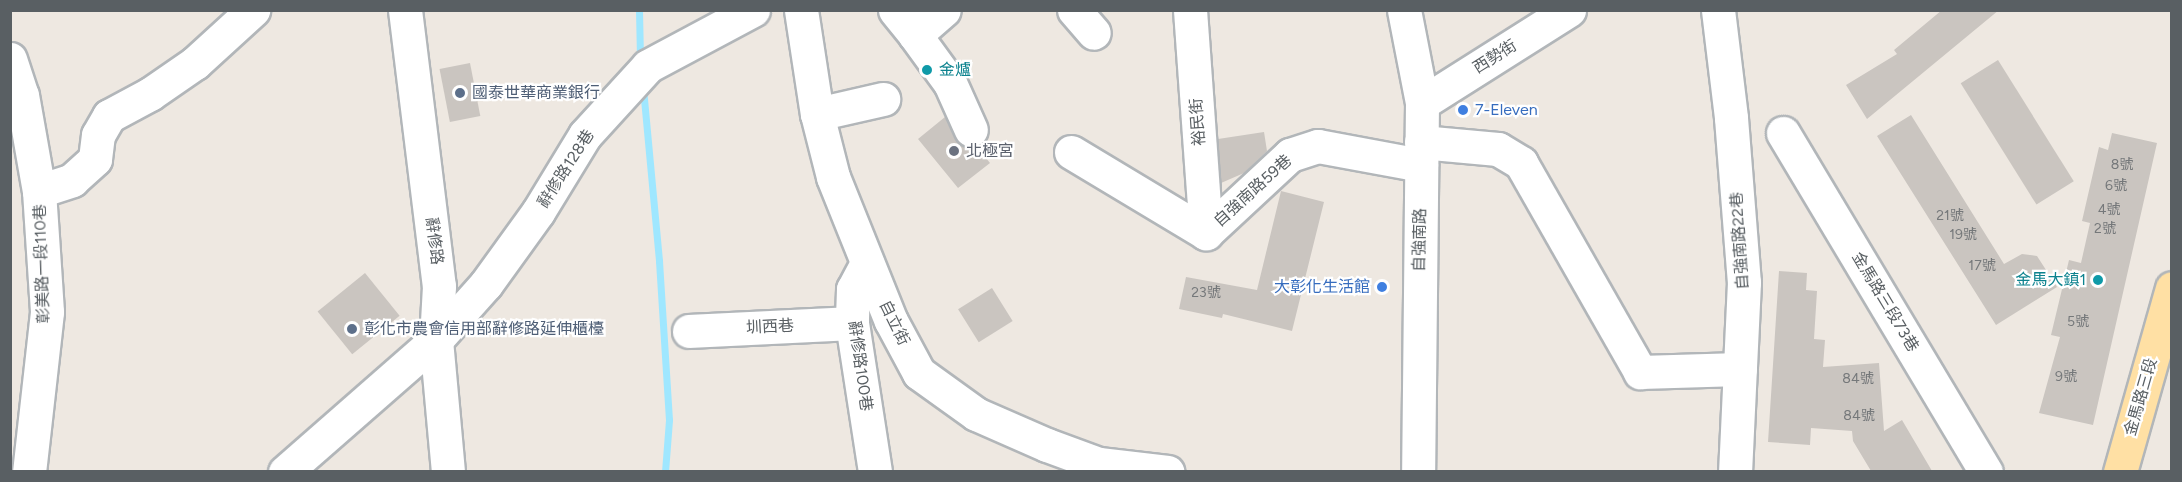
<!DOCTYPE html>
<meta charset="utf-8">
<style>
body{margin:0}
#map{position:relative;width:2182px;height:482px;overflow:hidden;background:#eee8e1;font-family:Figtree,"Noto Sans TC",sans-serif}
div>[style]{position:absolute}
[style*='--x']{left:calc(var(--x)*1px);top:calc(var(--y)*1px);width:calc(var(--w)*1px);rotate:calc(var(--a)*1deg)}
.stream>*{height:7px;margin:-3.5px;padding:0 3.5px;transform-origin:3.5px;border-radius:3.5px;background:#9fe7ff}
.building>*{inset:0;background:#cac5c0;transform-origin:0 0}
.roads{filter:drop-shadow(2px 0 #b2b6b9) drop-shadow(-2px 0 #b2b6b9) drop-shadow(0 2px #b2b6b9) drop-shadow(0 -2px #b2b6b9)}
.minor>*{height:33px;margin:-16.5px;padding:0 16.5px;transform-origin:16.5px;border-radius:16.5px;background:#fff}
.major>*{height:33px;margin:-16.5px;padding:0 16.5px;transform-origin:16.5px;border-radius:16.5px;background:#ffe0a4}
.dots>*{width:16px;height:16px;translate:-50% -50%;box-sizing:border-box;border:3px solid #fff;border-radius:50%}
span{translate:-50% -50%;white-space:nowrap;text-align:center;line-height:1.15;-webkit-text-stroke:4.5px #fff;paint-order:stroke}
.number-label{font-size:14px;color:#75787a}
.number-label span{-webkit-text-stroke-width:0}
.street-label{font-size:16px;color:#595f63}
.culture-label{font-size:16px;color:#0d838f}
.left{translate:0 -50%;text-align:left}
.right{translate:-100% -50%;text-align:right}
.service-label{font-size:16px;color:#4e5e75}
.shop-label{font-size:16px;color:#366cbe}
.worship-label{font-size:16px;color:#5b616d}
.frame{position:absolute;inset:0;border:12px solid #595f63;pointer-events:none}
</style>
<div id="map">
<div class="stream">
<i style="--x:639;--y:10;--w:49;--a:88.8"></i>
<i style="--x:643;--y:88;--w:174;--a:84.7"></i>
<i style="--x:659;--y:261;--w:159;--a:86.4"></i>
<i style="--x:669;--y:420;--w:52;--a:94.4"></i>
</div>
<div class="building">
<i style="clip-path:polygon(1942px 10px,1999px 10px,1867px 119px,1846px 85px,1897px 54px,1894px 50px)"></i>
<i style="left:1998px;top:60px;width:143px;height:44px;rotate:58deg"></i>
<i style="left:470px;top:63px;width:54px;height:31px;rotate:79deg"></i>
<i style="clip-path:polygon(1911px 115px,2004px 264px,2022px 254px,2037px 256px,2057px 287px,1996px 325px,1877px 136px)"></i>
<i style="clip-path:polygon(945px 117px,960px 145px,968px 149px,977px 147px,990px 163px,958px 188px,918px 139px)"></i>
<i style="clip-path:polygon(1264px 132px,1267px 151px,1244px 173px,1221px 183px,1218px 139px)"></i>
<i style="clip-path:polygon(2112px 133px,2157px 143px,2093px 425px,2039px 413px,2060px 337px,2051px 335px,2069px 260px,2081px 263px,2090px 223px,2082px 221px,2099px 147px,2108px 150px)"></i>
<i style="clip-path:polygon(1281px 191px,1324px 202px,1292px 331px,1223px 314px,1222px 318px,1179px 309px,1186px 277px,1257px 290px)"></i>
<i style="clip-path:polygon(1779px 271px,1807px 273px,1806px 290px,1817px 291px,1814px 339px,1825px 340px,1823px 367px,1879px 363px,1884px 431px,1902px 420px,1932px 471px,1871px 471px,1853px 441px,1852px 431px,1811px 428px,1810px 445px,1768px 442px)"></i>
<i style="left:365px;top:273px;width:55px;height:61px;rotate:51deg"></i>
<i style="left:992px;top:288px;width:39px;height:40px;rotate:58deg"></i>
</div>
<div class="roads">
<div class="minor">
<i style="--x:405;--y:10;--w:278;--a:83"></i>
<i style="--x:439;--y:286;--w:54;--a:93.2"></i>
<i style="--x:436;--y:340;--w:133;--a:84.8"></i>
<i style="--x:801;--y:10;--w:105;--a:81.3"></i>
<i style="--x:817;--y:114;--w:65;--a:75.7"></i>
<i style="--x:833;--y:177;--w:155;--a:68.1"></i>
<i style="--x:891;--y:321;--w:59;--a:61.7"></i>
<i style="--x:919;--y:373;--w:70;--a:35.7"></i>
<i style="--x:976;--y:414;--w:77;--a:23.6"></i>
<i style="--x:1047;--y:445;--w:55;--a:20.1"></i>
<i style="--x:1099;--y:464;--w:69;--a:6.6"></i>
<i style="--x:895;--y:10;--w:32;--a:51"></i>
<i style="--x:915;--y:35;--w:38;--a:-41"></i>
<i style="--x:1074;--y:10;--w:30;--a:49"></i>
<i style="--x:1190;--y:10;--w:224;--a:85.9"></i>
<i style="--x:1404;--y:10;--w:95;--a:79"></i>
<i style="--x:1422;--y:103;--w:369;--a:90.6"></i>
<i style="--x:1718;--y:10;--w:109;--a:83.1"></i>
<i style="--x:1731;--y:118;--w:165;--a:85.5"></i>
<i style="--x:1744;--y:282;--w:190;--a:92.7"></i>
<i style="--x:915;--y:35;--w:59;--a:53.9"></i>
<i style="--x:950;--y:83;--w:51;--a:65.9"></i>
<i style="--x:10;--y:59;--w:38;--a:72"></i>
<i style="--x:22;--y:95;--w:97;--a:80"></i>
<i style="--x:39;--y:191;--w:121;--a:86.2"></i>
<i style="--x:47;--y:312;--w:161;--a:96.4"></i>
<i style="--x:1422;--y:103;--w:174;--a:-32.3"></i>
<i style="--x:817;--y:114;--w:68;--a:-12.8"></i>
<i style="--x:1783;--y:133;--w:395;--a:59.1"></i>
<i style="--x:1421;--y:142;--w:77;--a:5.2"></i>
<i style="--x:1498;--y:149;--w:27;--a:31"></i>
<i style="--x:1521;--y:163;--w:241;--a:60.3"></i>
<i style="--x:1640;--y:372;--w:100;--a:-1.7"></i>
<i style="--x:1071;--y:152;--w:157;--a:31"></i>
<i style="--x:1206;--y:233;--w:115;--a:-42.9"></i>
<i style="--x:1290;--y:155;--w:29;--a:-18"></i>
<i style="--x:1318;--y:146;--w:105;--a:10.5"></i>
<i style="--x:39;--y:191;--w:35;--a:-18"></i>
<i style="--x:72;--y:180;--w:31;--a:-42"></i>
<i style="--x:95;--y:159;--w:24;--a:-83"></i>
<i style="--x:98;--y:135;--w:22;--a:-60"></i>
<i style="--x:109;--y:116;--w:47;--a:-28.2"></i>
<i style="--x:150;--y:94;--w:55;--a:-34.6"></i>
<i style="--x:195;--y:63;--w:79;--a:-42.4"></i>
<i style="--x:867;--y:263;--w:30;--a:118"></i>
<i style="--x:853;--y:289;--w:34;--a:92"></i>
<i style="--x:852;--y:323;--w:151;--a:81.2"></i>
<i style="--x:689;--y:331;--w:163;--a:-2.8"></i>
<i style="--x:285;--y:472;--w:201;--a:-41.2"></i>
<i style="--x:436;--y:340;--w:75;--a:-48.2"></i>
<i style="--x:486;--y:284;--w:89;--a:-54.2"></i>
<i style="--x:538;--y:212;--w:90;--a:-58.6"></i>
<i style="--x:585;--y:135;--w:93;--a:-47.6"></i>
<i style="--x:648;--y:66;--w:119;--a:-28.1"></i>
</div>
<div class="major">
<i style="--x:2120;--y:472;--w:191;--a:-74.2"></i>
</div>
</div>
<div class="dots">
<i style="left:927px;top:70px;background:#0f9aa8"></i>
<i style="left:460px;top:93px;background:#5c6f8a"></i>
<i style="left:1463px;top:110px;background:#3f7fe0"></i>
<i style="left:954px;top:151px;background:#6b7280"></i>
<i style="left:2098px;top:280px;background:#0f9aa8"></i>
<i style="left:1382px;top:287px;background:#3f7fe0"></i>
<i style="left:352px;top:329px;background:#5c6f8a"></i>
</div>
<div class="number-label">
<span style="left:2122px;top:165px">8號</span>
<span style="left:2116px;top:186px">6號</span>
<span style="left:2109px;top:210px">4號</span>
<span style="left:1950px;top:216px">21號</span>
<span style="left:2105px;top:229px">2號</span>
<span style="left:1963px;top:235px">19號</span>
<span style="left:1982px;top:266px">17號</span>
<span style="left:1206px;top:293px">23號</span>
<span style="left:2078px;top:322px">5號</span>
<span style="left:2066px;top:377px">9號</span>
<span style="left:1858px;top:379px">84號</span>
<span style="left:1859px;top:416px">84號</span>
</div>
<div class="street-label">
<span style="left:1495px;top:57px;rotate:-32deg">西勢街</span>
<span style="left:1198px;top:122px;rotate:-94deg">裕民街</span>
<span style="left:566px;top:169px;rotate:-57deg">辭修路128巷</span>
<span style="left:1253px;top:191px;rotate:-42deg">自強南路59巷</span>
<span style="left:1420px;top:240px;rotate:-89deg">自強南路</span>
<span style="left:434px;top:241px;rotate:83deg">辭修路</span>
<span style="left:1740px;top:241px;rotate:-94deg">自強南路22巷</span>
<span style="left:42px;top:264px;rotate:-92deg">彰美路一段110巷</span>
<span style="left:1885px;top:302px;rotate:59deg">金馬路三段73巷</span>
<span style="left:894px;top:323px;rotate:64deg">自立街</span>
<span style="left:770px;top:327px;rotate:-3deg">圳西巷</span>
<span style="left:860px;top:366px;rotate:82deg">辭修路100巷</span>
<span style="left:2141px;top:397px;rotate:-74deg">金馬路三段</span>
</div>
<div class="culture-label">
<span class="left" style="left:939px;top:70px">金爐</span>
<span class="right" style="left:2086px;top:280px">金馬大鎮1</span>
</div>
<div class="service-label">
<span class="left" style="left:472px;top:93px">國泰世華商業銀行</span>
<span class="left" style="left:364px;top:329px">彰化市農會信用部辭修路延伸櫃檯</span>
</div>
<div class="shop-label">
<span class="left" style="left:1475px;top:110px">7-Eleven</span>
<span class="right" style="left:1370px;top:287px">大彰化生活館</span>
</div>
<div class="worship-label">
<span class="left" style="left:966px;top:151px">北極宮</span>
</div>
<div class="frame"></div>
</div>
